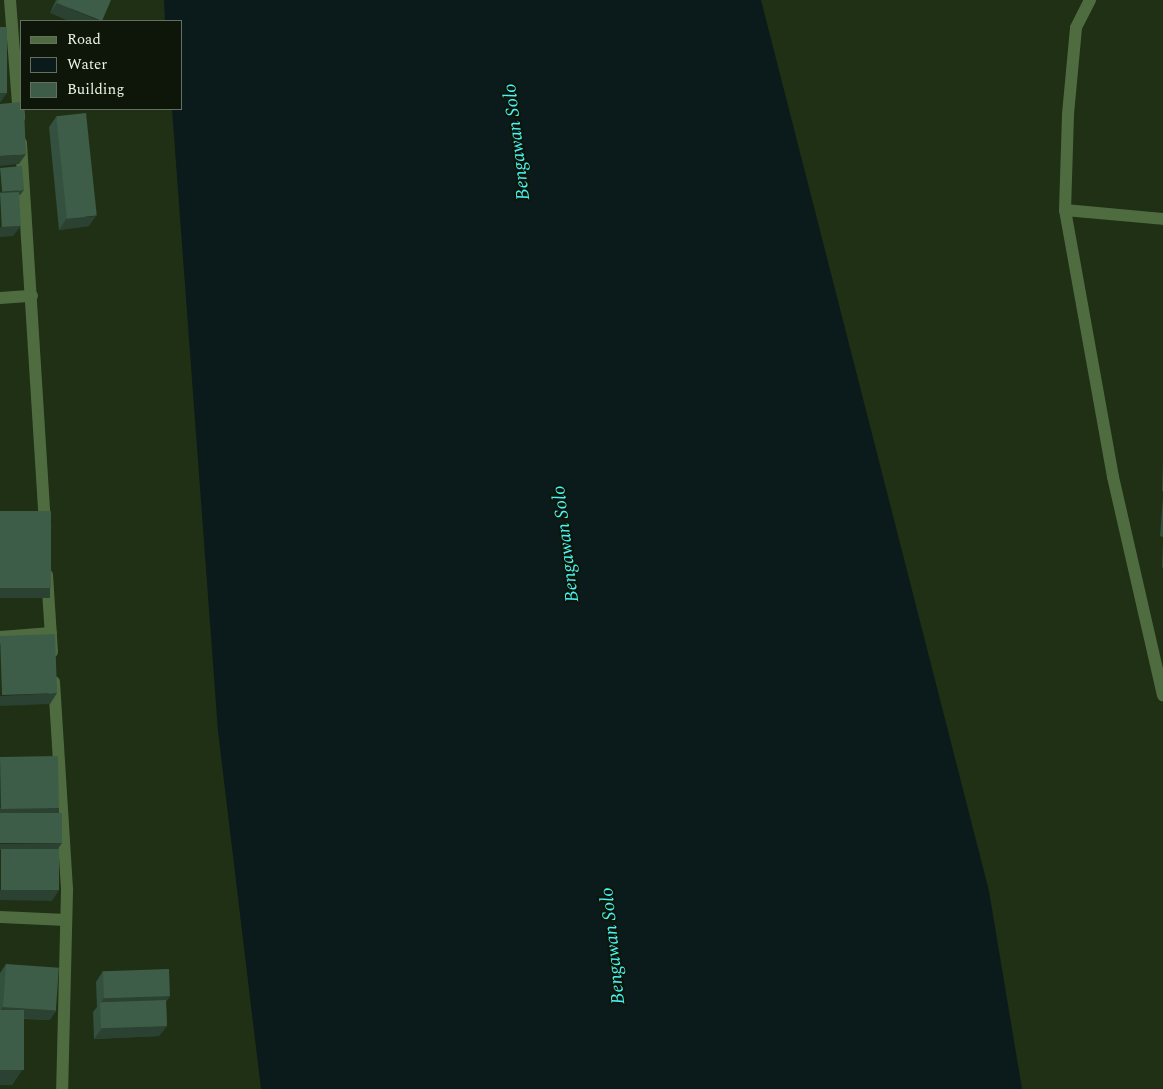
<!DOCTYPE html>
<style>
body{margin:0}
#map{position:relative;width:1163px;height:1089px;overflow:hidden;background:#1f3015;font-family:Spectral,serif}
div>[style]{position:absolute}
[style*='--x']{left:calc(var(--x)*1px);top:calc(var(--y)*1px);width:calc(var(--w)*1px);rotate:calc(var(--a)*1deg)}
.water>*{inset:0;background:#0b1a1a}
.minor>*{height:12px;margin:-6px;padding:0 6px;transform-origin:6px;border-radius:6px;background:#4f6c40}
.wall>*{inset:0;background:#34503e}
.shaded-wall>*{inset:0;background:#2b4132;transform-origin:0 0}
.building>*{inset:0;background:#3d5d48;transform-origin:0 0}
span{translate:-50% -50%;white-space:nowrap;text-align:center;line-height:1.15;-webkit-text-stroke:4px #0e1509;paint-order:stroke}
.water-label{font-size:19px;color:#47f5f6;font-style:italic}
.legend{position:absolute;left:20px;top:20px;width:162px;height:90px;box-sizing:border-box;background:#0e1509;border:1px solid #656e60;margin:0;padding:6px 9px;list-style:none;font-size:15px;color:#e8f3e2}
.legend li{display:flex;align-items:center;gap:10px;height:25px}
.legend b{width:25px;border:1px solid #656e60}
</style>
<div id="map">
<div class="water">
<i style="clip-path:polygon(164px 0,761px 0,989px 891px,1022px 1089px,261px 1089px,218px 731px,172px 109px,181px 109px,181px 21px,165px 21px)"></i>
</div>
<div class="minor">
<i style="--x:10;--y:0;--w:118;--a:85.6"></i>
<i style="--x:1090;--y:0;--w:31;--a:117"></i>
<i style="--x:1076;--y:28;--w:87;--a:95.3"></i>
<i style="--x:1068;--y:115;--w:95;--a:91.8"></i>
<i style="--x:1065;--y:210;--w:271;--a:79.8"></i>
<i style="--x:1113;--y:477;--w:224;--a:77.1"></i>
<i style="--x:21;--y:143;--w:385;--a:86.4"></i>
<i style="--x:1065;--y:210;--w:98;--a:5.2"></i>
<i style="--x:0;--y:298;--w:32;--a:-4"></i>
<i style="--x:47;--y:575;--w:77;--a:86.3"></i>
<i style="--x:0;--y:637;--w:51;--a:-4.5"></i>
<i style="--x:54;--y:682;--w:209;--a:86.4"></i>
<i style="--x:67;--y:891;--w:198;--a:91.4"></i>
<i style="--x:0;--y:917;--w:66;--a:2.6"></i>
</div>
<div class="wall">
<i style="clip-path:polygon(56px 0,111px 0,50px 13px)"></i>
<i style="clip-path:polygon(56px 117px,89px 226px,59px 230px,49px 127px)"></i>
<i style="clip-path:polygon(1163px 462px,1163px 491px,1162px 491px)"></i>
<i style="clip-path:polygon(1163px 497px,1163px 537px,1160px 536px)"></i>
<i style="clip-path:polygon(1163px 542px,1163px 568px,1162px 567px)"></i>
<i style="clip-path:polygon(6px 964px,50px 1020px,24px 1019px,22px 1070px,12px 1085px,0 1085px,0 973px)"></i>
<i style="clip-path:polygon(103px 971px,170px 996px,166px 1002px,167px 1026px,159px 1036px,94px 1039px,93px 1012px,97px 1007px,96px 982px)"></i>
</div>
<div class="shaded-wall">
<i style="clip-path:polygon(57px 3px,100px 21px,69px 21px,50px 13px)"></i>
<i style="clip-path:polygon(0 93px,7px 93px,0 103px)"></i>
<i style="clip-path:polygon(26px 154px,19px 164px,0 166px,0 156px)"></i>
<i style="clip-path:polygon(24px 190px,20px 195px,0 197px,0 192px)"></i>
<i style="clip-path:polygon(96px 216px,89px 226px,59px 230px,66px 219px)"></i>
<i style="clip-path:polygon(21px 226px,13px 236px,0 237px,0 227px)"></i>
<i style="left:0;top:588px;width:50px;height:10px"></i>
<i style="clip-path:polygon(57px 693px,50px 704px,0 706px,0 696px)"></i>
<i style="left:0;top:808px;width:59px;height:10px"></i>
<i style="clip-path:polygon(62px 843px,55px 853px,1px 849px,0 850px,0 844px)"></i>
<i style="clip-path:polygon(0 890px,59px 890px,52px 901px,0 900px)"></i>
<i style="clip-path:polygon(170px 996px,163px 1006px,101px 1003px,104px 998px)"></i>
<i style="clip-path:polygon(3px 1007px,57px 1010px,50px 1020px,0 1017px,0 1011px)"></i>
<i style="clip-path:polygon(167px 1026px,159px 1036px,94px 1039px,102px 1028px)"></i>
<i style="clip-path:polygon(0 1070px,22px 1070px,12px 1085px,0 1085px)"></i>
</div>
<div class="building">
<i style="clip-path:polygon(59px 0,111px 0,102px 21px,57px 3px)"></i>
<i style="left:0;top:27px;width:7px;height:66px"></i>
<i style="clip-path:polygon(21px 102px,21px 109px,24px 109px,26px 154px,0 156px,0 104px)"></i>
<i style="left:86px;top:113px;width:103px;height:30px;rotate:84deg"></i>
<i style="left:22px;top:166px;width:24px;height:22px;rotate:85deg"></i>
<i style="left:19px;top:192px;width:34px;height:19px;rotate:87deg"></i>
<i style="left:0;top:511px;width:51px;height:77px"></i>
<i style="left:55px;top:634px;width:59px;height:55px;rotate:88deg"></i>
<i style="left:58px;top:756px;width:52px;height:58px;rotate:89deg"></i>
<i style="left:62px;top:813px;width:30px;height:62px;rotate:90deg"></i>
<i style="left:1px;top:849px;width:58px;height:41px"></i>
<i style="left:6px;top:964px;width:53px;height:43px;rotate:4deg"></i>
<i style="left:169px;top:969px;width:27px;height:66px;rotate:88deg"></i>
<i style="left:166px;top:1000px;width:26px;height:66px;rotate:88deg"></i>
<i style="left:0;top:1010px;width:24px;height:60px"></i>
</div>
<div class="water-label">
<span style="left:517px;top:142px;rotate:-97deg">Bengawan Solo</span>
<span style="left:566px;top:544px;rotate:-97deg">Bengawan Solo</span>
<span style="left:613px;top:946px;rotate:-96deg">Bengawan Solo</span>
</div>
<ul class="legend">
<li><b style="height:6px;background:#4f6c40"></b>Road</li>
<li><b style="height:14px;background:#0b1a1a"></b>Water</li>
<li><b style="height:14px;background:#3d5d48"></b>Building</li>
</ul>
</div>
